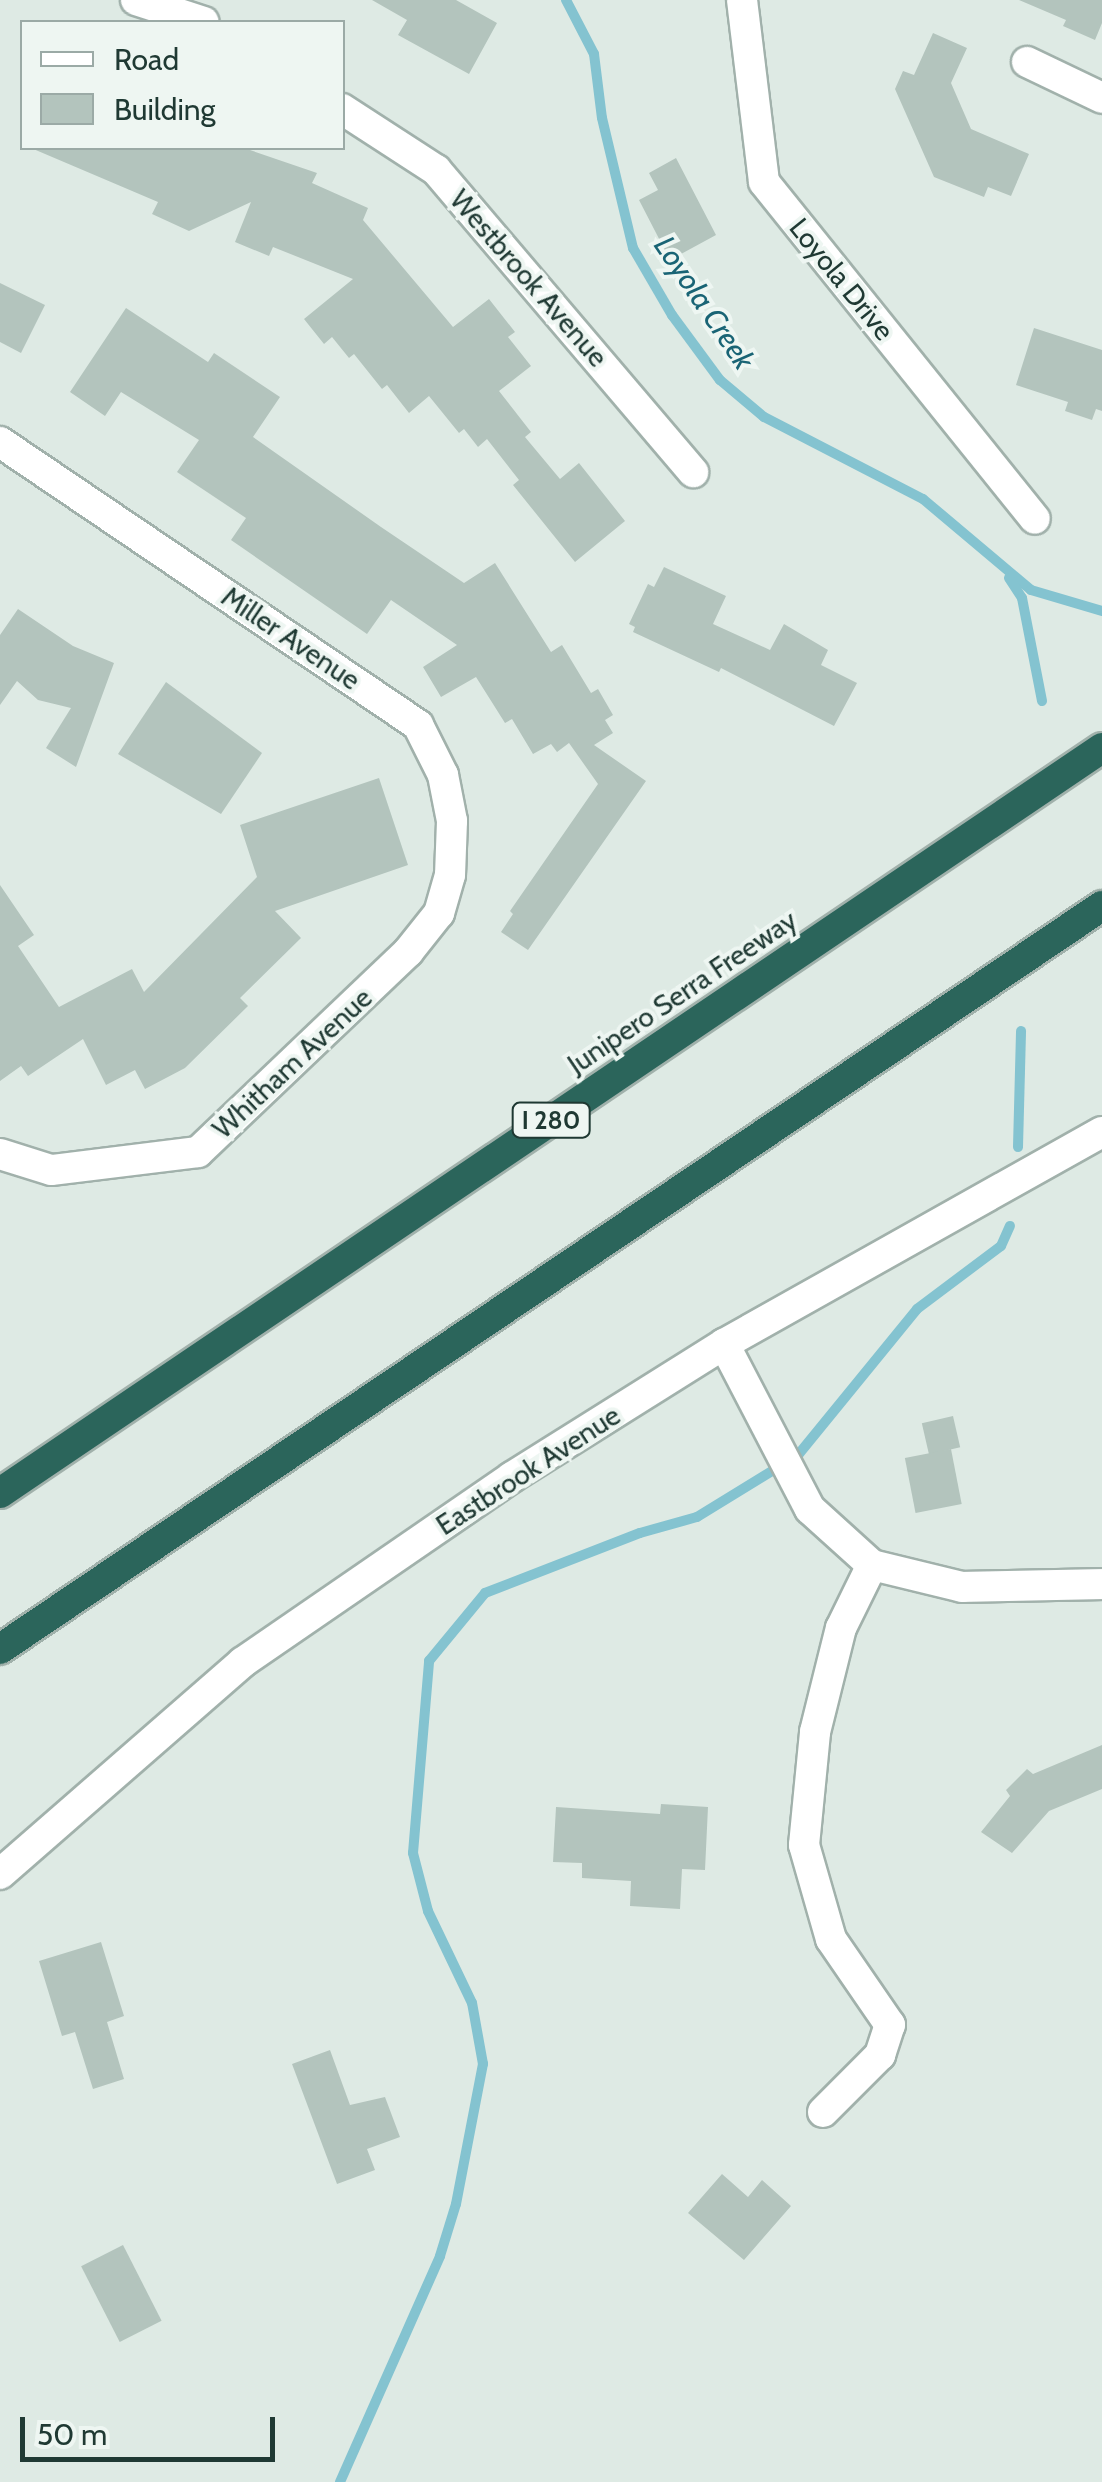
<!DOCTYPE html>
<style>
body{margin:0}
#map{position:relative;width:1102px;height:2482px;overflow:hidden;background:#deeae4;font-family:Cabin,sans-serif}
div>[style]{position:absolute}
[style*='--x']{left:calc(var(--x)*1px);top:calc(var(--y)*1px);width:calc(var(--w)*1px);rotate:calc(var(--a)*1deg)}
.stream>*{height:10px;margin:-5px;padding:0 5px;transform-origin:5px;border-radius:5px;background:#84c3d0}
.building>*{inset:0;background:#b3c4bd;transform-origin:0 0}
.roads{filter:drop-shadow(2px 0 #a1b1ab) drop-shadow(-2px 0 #a1b1ab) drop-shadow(0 2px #a1b1ab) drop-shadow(0 -2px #a1b1ab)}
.minor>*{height:30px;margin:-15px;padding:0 15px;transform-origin:15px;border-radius:15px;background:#fff}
.highway>*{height:30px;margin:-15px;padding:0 15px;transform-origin:15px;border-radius:15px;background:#2b655b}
span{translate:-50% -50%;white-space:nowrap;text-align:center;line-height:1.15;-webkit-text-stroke:8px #eef6f2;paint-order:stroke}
.shield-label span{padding:2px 8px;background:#eef6f2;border:2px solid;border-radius:8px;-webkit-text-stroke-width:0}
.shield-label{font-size:25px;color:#1f3933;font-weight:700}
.street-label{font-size:28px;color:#1f3933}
.water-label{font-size:30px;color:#196475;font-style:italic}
.legend{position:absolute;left:20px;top:20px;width:325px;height:130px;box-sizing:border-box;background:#eef6f2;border:2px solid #9baaa6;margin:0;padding:12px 18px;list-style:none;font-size:30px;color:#1f3933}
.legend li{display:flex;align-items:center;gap:20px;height:50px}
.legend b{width:50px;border:2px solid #9baaa6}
.scale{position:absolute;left:20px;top:2417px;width:255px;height:45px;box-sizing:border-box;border:5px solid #1f3933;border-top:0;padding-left:12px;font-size:30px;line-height:35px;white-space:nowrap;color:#1f3933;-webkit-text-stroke:8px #eef6f2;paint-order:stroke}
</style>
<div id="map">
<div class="stream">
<i style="--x:566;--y:0;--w:61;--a:62.6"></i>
<i style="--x:594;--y:54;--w:64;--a:82.9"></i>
<i style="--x:602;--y:118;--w:134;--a:76.6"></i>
<i style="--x:633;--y:248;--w:78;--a:59.8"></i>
<i style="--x:672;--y:315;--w:81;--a:53.6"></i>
<i style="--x:720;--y:380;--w:57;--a:40.1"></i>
<i style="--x:764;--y:417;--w:179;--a:27.3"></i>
<i style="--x:923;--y:499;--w:141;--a:40.1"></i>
<i style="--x:1031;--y:590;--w:74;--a:16.5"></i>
<i style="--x:1009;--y:578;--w:24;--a:57"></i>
<i style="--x:1022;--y:598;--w:105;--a:79"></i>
<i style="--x:1018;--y:1147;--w:116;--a:-88.5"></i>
<i style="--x:340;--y:2482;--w:247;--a:-66.1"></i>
<i style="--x:440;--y:2256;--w:54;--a:-72.9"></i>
<i style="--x:456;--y:2204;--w:143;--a:-79.1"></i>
<i style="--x:483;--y:2064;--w:62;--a:-100.2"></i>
<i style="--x:472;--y:2003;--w:102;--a:-115.6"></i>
<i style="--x:428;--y:1911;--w:60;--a:-104.5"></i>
<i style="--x:413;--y:1853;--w:193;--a:-85.2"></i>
<i style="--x:429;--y:1661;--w:88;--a:-50.5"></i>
<i style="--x:485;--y:1593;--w:166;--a:-21.2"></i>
<i style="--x:640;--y:1533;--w:59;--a:-15.7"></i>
<i style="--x:697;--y:1517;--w:119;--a:-31.5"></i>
<i style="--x:798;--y:1455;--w:188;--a:-50.8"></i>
<i style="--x:917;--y:1309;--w:105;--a:-36.9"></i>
<i style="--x:1001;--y:1246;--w:22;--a:-66"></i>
</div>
<div class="building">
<i style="clip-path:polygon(372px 0,456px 0,497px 23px,469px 74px,398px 35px,407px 20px)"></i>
<i style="clip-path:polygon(1019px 0,1102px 0,1102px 23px,1095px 40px,1063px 26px,1066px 20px)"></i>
<i style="clip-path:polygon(933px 33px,967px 48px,951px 83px,971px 129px,1029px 154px,1011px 196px,988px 187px,984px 197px,934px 177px,895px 89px,903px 71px,914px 75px)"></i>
<i style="clip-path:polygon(31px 148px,244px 148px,317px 173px,312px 183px,368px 208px,363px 220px,453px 327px,489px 299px,515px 332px,508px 337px,531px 366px,499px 391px,531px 432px,525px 437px,560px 479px,579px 463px,625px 521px,575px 562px,513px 485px,519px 480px,487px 439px,478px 447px,464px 429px,459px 433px,429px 396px,409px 413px,387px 385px,382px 389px,354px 354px,349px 358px,332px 337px,324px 344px,304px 319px,353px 279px,273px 247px,269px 256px,235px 242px,251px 202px,189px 231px,152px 214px,158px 202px)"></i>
<i style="clip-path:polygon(676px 158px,716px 235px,670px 260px,639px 200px,658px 190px,649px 173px)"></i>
<i style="clip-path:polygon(0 283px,45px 305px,21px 353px,0 342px)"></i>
<i style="clip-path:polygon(126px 308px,208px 362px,214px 353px,280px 397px,253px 437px,381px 527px,464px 583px,495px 563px,551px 652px,562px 645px,591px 693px,598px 689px,613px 715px,605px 720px,613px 733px,594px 745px,646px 781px,528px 950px,501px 932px,513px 914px,510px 911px,598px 784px,569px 743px,557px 752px,551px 744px,533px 754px,512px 719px,505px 723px,476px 677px,441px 697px,423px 667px,457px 645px,391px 600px,367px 634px,231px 540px,246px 518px,177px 472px,199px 440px,121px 392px,105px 416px,70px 392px)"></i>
<i style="clip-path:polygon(1034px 328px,1102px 350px,1102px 411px,1096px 409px,1092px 420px,1065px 411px,1068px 402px,1016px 385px)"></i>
<i style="clip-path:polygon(664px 567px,726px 596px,713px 624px,770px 650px,784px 624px,828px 650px,821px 665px,857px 683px,834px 726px,721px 668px,719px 672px,633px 632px,635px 627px,629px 624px,648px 584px,654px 587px)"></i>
<i style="clip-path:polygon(18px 609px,73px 646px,114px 663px,76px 767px,46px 748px,71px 708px,38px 700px,17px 681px,0 705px,0 635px)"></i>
<i style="clip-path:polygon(166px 682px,262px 753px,221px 814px,118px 754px)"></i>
<i style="clip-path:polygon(379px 778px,408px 865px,275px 911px,301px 938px,240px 998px,248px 1006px,185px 1068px,145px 1089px,135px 1070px,106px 1085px,83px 1039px,28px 1076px,21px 1066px,0 1081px,0 885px,34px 935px,18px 946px,59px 1007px,132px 969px,144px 992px,257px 877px,240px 825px)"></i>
<i style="left:953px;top:1416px;width:32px;height:32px;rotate:77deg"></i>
<i style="left:951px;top:1449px;width:56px;height:47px;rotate:79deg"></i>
<i style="clip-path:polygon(1102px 1745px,1102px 1789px,1049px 1811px,1012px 1853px,981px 1832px,1010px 1796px,1006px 1790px,1027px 1769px,1033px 1774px)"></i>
<i style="clip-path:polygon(661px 1804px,708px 1807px,705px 1870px,682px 1869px,680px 1909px,630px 1906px,631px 1881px,582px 1878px,582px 1863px,553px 1862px,556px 1807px,660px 1814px)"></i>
<i style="clip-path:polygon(101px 1942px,124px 2016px,107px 2022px,124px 2079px,93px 2089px,75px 2032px,62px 2036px,39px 1961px)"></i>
<i style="clip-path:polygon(330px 2050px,350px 2105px,385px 2097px,400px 2137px,367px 2149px,375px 2170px,337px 2184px,292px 2064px)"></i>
<i style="clip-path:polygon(722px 2174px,748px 2197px,762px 2180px,791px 2206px,744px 2260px,688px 2213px)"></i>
<i style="left:123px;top:2245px;width:85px;height:47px;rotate:63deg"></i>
</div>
<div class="roads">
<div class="minor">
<i style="--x:136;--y:0;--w:71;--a:17.9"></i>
<i style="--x:742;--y:0;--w:183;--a:83.1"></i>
<i style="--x:764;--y:182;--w:432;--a:51.2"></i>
<i style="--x:1027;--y:62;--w:83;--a:25.6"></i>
<i style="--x:342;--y:109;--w:112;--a:33"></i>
<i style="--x:436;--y:170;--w:397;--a:49.6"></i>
<i style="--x:0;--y:442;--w:505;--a:34.1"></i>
<i style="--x:418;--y:725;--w:56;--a:63.4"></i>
<i style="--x:443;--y:775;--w:47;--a:78.9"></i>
<i style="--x:452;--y:821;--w:54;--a:92.1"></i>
<i style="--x:450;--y:875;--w:40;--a:106"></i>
<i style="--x:439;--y:913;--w:50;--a:128.5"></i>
<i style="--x:408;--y:952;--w:290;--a:136.4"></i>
<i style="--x:198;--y:1152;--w:148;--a:173"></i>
<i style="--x:51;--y:1170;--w:53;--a:-162.6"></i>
<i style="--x:724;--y:1344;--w:186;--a:62.5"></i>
<i style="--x:810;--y:1509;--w:84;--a:42.1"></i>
<i style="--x:872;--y:1565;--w:93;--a:13.7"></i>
<i style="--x:962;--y:1587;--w:140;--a:-1.2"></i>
<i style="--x:0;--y:1874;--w:322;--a:-41.1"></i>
<i style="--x:243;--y:1662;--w:326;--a:-34.5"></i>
<i style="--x:512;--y:1477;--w:250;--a:-32.1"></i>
<i style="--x:724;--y:1344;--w:433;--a:-29.3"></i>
<i style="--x:823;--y:2112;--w:81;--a:-45"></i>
<i style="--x:880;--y:2055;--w:32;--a:-72"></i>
<i style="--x:890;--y:2025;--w:104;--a:-124.5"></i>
<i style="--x:831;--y:1939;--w:98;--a:-106"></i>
<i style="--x:804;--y:1845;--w:114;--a:-84.4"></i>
<i style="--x:815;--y:1732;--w:107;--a:-76"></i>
<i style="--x:841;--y:1628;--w:70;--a:-63.8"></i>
</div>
<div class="highway">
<i style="--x:0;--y:1493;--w:1330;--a:-34.06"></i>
<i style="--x:0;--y:1649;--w:1329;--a:-33.99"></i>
</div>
</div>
<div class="shield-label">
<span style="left:551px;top:1120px">I 280</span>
</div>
<div class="street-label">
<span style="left:529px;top:278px;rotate:49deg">Westbrook Avenue</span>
<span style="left:842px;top:279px;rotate:51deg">Loyola Drive</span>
<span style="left:291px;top:638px;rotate:34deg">Miller Avenue</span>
<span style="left:682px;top:992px;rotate:-34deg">Junipero Serra Freeway</span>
<span style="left:292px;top:1063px;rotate:-43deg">Whitham Avenue</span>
<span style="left:528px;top:1470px;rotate:-33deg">Eastbrook Avenue</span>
</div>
<div class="water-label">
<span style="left:704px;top:303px;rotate:56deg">Loyola Creek</span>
</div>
<ul class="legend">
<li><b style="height:12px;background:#fff"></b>Road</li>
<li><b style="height:28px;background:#b3c4bd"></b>Building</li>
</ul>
<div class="scale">50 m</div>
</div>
